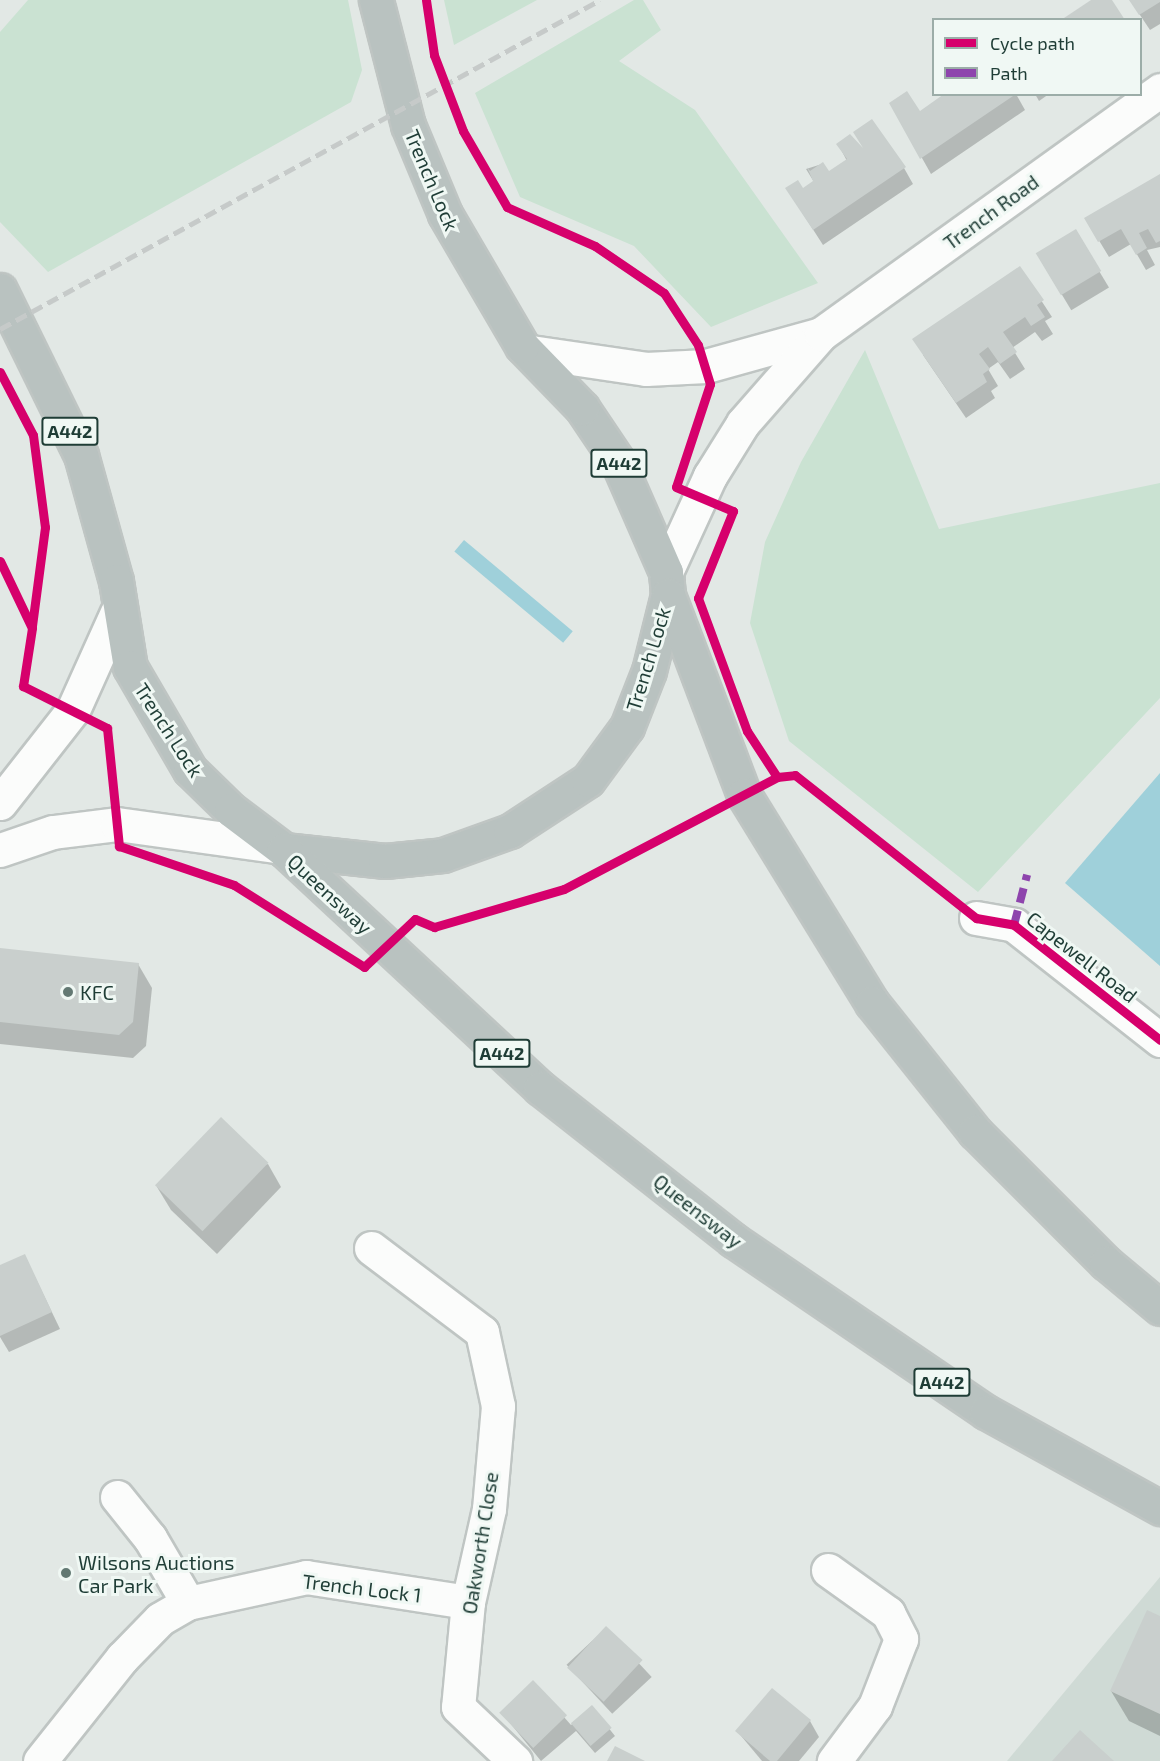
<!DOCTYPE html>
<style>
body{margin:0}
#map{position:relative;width:1160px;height:1761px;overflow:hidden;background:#e2e8e5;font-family:"Exo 2",sans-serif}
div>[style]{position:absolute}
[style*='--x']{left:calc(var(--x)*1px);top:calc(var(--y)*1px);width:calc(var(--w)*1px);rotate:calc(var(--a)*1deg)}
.built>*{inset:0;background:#cfdad5}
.green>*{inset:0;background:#cae2d2}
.water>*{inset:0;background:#9fd0da;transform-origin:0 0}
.shadow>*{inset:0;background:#0003;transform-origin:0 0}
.building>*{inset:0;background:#c9cfcd;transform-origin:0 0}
.roads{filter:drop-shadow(2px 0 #bfc5c3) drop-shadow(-2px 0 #bfc5c3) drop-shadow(0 2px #bfc5c3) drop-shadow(0 -2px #bfc5c3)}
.minor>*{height:33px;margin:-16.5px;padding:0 16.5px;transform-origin:16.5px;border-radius:16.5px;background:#fbfcfb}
.highway>*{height:33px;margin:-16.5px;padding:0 16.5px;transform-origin:16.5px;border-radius:16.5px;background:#b9c2c0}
.rail>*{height:4.5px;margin-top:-2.25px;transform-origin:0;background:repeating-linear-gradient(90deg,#c6cac9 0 12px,transparent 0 18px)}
.quiet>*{height:8px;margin-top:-4px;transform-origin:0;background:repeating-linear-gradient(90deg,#8e44ad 0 15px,transparent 0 23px)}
.cycleway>*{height:9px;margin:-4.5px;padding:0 4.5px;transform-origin:4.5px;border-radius:4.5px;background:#d6006c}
.dots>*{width:16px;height:16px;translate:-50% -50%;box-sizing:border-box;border:3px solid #f0f8f4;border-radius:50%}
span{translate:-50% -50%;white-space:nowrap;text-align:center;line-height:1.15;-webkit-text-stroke:6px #f0f8f4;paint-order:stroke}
.shield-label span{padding:2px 4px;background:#f0f8f4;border:2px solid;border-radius:4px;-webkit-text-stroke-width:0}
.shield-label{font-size:18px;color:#1f3d36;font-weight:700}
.street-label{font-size:20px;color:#1f3d36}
.poi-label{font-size:20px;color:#1f3d36}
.left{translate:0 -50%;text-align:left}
.legend{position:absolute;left:932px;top:18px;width:210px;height:78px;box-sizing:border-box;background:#f0f8f4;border:2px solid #9cada8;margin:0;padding:8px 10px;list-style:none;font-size:18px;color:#1f3d36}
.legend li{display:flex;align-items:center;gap:12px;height:30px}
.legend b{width:30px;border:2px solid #9cada8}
</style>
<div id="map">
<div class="built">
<i style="clip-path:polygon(1160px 1577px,1160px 1761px,1007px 1761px)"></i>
</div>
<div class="green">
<i style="clip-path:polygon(28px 0,348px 0,362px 70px,351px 102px,48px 272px,0 222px,0 32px)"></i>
<i style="clip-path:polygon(444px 0,537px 0,454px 45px)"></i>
<i style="clip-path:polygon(634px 0,643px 0,661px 30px,619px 61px,695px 110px,818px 283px,711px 327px,634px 246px,520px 197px,475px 93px)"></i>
<i style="clip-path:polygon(865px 350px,939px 529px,1160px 483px,1160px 698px,978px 892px,789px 741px,750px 623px,765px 542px,801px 462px)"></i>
</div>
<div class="water">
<i style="left:464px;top:540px;width:142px;height:15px;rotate:40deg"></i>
<i style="clip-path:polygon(1160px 773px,1160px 966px,1065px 883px)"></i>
</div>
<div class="shadow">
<i style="clip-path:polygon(1130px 0,1160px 0,1160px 24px,1150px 30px)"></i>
<i style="clip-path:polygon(946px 94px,1016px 94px,1025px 110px,931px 174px,891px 103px,920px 113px)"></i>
<i style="clip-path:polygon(1035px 94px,1049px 94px,1039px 101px)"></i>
<i style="clip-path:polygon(838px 144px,904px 168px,913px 184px,823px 245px,787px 189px,803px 190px,814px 182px,806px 169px,822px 164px,828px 173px,847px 161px)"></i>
<i style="clip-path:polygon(1160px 176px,1160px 247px,1147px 250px,1155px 265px,1146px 270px,1131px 244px,1109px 257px,1086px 219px)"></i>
<i style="left:1075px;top:231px;width:66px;height:44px;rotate:59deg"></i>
<i style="clip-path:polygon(1020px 268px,1052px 317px,1045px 321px,1053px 334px,1042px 341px,1035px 332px,1012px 348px,1025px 369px,1010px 379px,998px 362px,988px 369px,998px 386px,991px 391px,995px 398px,966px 418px,923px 355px)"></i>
<i style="clip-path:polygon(0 950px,138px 964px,152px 988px,146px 1046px,133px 1058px,0 1044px)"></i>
<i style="clip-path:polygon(268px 1164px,281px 1187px,217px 1254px,171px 1210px,157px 1187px)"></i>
<i style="clip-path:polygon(25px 1256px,60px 1329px,9px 1352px,0 1337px,0 1267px)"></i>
<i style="clip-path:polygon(1160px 1618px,1160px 1736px,1129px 1721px,1111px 1691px)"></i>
<i style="left:606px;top:1628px;width:67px;height:54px;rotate:47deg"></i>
<i style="clip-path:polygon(533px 1682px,571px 1725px,592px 1707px,615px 1736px,595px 1753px,576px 1731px,541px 1761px,501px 1712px)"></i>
<i style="clip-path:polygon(772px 1690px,810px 1721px,819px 1737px,799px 1761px,762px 1761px,737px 1731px)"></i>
</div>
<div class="building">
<i style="clip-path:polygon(1091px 0,1112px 0,1125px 20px,1061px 20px)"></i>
<i style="clip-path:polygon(1129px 0,1160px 0,1160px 2px,1139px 15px)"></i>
<i style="clip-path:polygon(907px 91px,920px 111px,944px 94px,1016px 94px,920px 159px,889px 103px)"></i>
<i style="clip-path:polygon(872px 119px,906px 167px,813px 230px,785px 188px,798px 180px,803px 188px,813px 181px,807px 167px,810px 171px,823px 162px,829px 171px,847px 159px,836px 144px,850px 134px,863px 148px,853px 132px)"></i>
<i style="clip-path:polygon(1160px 174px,1160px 241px,1156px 243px,1148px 229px,1139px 233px,1147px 248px,1136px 255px,1121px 229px,1098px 242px,1084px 218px)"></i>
<i style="left:1076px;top:229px;width:49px;height:47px;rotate:59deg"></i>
<i style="clip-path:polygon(1020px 266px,1044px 300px,1037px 305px,1045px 317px,1031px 326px,1025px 317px,1003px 332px,1017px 352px,1000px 364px,988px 347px,979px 354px,990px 369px,983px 374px,987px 382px,956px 403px,912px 339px)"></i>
<i style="clip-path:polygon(0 948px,139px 963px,133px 1022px,119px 1035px,0 1022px)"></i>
<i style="left:221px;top:1117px;width:66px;height:95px;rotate:44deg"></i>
<i style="clip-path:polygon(25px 1254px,52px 1312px,0 1336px,0 1265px)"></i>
<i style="clip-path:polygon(1147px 1610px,1160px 1616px,1160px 1714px,1110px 1691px)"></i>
<i style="left:606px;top:1626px;width:50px;height:57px;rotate:43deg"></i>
<i style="left:533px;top:1680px;width:49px;height:47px;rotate:46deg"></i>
<i style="clip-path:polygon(772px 1688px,811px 1720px,777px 1761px,770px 1761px,735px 1731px)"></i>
<i style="left:592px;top:1705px;width:30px;height:28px;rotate:49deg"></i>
<i style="clip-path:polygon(1080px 1730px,1114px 1761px,1052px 1761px)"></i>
<i style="clip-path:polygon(615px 1746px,645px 1761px,607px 1761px)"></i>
</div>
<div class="roads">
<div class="minor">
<i style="--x:531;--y:352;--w:116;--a:8.4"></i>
<i style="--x:646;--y:369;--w:60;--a:-2.9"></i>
<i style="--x:706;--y:366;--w:119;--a:-15.5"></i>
<i style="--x:666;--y:572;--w:106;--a:-65.4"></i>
<i style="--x:710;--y:476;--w:62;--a:-58.1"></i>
<i style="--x:743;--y:423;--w:118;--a:-48.8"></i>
<i style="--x:821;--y:334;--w:418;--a:-35.7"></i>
<i style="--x:0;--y:803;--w:118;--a:-51.9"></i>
<i style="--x:73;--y:710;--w:107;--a:-65.8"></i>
<i style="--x:0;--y:850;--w:56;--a:-18.8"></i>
<i style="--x:53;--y:832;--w:64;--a:-7.1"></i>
<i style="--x:117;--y:824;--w:161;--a:7.9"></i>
<i style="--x:976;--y:918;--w:39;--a:10"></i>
<i style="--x:1014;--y:925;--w:186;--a:38.2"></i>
<i style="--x:371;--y:1248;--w:139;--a:37.1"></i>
<i style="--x:482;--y:1332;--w:76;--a:77.8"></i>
<i style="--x:498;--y:1406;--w:103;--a:95"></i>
<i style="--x:489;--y:1509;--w:95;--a:102.7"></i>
<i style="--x:468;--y:1602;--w:105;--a:95.4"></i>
<i style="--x:458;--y:1707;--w:79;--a:43.5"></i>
<i style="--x:117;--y:1497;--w:53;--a:51.2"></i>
<i style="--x:150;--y:1538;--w:75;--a:59.7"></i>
<i style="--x:828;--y:1570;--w:74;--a:35.6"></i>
<i style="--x:888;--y:1613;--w:29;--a:63"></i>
<i style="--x:901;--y:1639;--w:72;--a:111.2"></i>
<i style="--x:875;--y:1706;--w:69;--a:126.7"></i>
<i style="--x:40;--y:1761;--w:132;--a:-51.5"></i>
<i style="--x:122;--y:1658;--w:54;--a:-45.7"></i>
<i style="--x:160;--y:1619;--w:32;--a:-30"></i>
<i style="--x:188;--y:1603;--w:121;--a:-12.4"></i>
<i style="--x:306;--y:1577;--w:164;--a:8.8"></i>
</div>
<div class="highway">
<i style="--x:0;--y:290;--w:184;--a:63.9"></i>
<i style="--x:81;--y:455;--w:131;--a:74.5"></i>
<i style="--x:116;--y:581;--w:87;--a:80.8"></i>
<i style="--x:130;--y:667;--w:119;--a:59.8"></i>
<i style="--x:190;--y:770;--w:57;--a:44.3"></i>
<i style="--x:231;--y:810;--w:66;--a:37"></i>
<i style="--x:284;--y:850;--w:102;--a:6.2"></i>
<i style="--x:385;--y:861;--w:58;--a:-5.9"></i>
<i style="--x:443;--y:855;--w:71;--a:-19.7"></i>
<i style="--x:510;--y:831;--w:93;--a:-33.2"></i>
<i style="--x:588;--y:780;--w:66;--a:-53.7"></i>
<i style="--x:627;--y:727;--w:60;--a:-68.6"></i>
<i style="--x:649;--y:671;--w:78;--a:-76"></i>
<i style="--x:668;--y:595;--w:23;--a:-95"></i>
<i style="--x:666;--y:572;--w:122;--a:-113.6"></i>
<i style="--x:617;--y:460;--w:63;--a:-123.9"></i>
<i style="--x:582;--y:408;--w:86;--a:-134.1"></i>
<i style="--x:522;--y:346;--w:153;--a:-120.3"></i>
<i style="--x:445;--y:214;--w:96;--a:-112.6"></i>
<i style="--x:408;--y:125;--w:129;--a:-104.4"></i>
<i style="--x:668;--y:595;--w:214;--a:69.2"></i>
<i style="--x:744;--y:795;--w:244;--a:58.4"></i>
<i style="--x:872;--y:1003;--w:165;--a:51.4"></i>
<i style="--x:975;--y:1132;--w:185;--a:45"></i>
<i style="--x:1106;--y:1263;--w:70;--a:39.8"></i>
<i style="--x:284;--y:850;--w:350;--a:42.9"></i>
<i style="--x:540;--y:1088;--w:246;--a:38.2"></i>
<i style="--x:733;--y:1240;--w:306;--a:34.2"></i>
<i style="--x:986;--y:1412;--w:199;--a:28.9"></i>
</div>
</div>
<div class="rail">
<i style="--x:0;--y:329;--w:684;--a:-28.74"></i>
</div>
<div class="quiet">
<i style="--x:1014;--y:925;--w:52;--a:-75.4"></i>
</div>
<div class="cycleway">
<i style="--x:426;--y:0;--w:56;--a:81.7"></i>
<i style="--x:434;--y:55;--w:81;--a:69.1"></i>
<i style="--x:463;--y:131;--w:88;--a:59.9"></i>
<i style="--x:507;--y:207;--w:96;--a:23.9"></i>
<i style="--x:595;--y:246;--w:83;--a:34.3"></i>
<i style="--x:664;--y:293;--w:62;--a:56.8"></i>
<i style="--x:698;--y:345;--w:41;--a:72.9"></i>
<i style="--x:710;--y:384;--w:108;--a:108.3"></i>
<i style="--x:676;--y:487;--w:62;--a:22.8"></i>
<i style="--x:733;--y:511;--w:94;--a:111.9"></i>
<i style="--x:698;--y:598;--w:142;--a:69.8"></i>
<i style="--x:747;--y:731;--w:55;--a:56.9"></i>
<i style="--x:0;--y:372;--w:71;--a:62.4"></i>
<i style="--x:33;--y:435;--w:93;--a:82.6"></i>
<i style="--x:45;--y:527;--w:100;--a:97.5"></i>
<i style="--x:0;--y:561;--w:74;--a:64.5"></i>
<i style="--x:32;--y:628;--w:59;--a:98.8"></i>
<i style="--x:23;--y:686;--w:94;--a:26.6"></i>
<i style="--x:107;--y:728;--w:119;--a:84.2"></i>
<i style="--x:119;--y:846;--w:121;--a:18.7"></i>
<i style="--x:234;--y:885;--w:154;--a:32.2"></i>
<i style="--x:364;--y:967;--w:70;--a:-43.3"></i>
<i style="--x:415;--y:919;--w:21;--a:23"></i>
<i style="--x:434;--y:927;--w:135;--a:-16.3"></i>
<i style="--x:564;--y:889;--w:241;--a:-27.7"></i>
<i style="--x:777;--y:777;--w:18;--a:-6"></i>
<i style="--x:795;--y:775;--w:231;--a:38.3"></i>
<i style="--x:976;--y:918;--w:39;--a:10"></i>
<i style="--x:1014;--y:925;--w:186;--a:38.2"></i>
</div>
<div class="dots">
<i style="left:68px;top:992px;background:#637973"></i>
<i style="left:66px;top:1573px;background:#637973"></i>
</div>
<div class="shield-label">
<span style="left:70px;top:431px">A442</span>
<span style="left:619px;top:463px">A442</span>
<span style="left:502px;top:1053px">A442</span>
<span style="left:942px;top:1382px">A442</span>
</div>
<div class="street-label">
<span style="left:432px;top:180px;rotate:67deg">Trench Lock</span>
<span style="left:991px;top:212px;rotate:-36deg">Trench Road</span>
<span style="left:648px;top:659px;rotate:-73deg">Trench Lock</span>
<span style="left:169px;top:730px;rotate:57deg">Trench Lock</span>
<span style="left:330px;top:894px;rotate:43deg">Queensway</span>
<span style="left:1082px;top:957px;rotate:38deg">Capewell Road</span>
<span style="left:698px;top:1211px;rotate:38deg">Queensway</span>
<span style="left:480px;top:1543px;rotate:-81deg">Oakworth Close</span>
<span style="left:362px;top:1588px;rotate:7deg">Trench Lock 1</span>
</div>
<div class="poi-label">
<span class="left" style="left:80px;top:992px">KFC</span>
<span class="left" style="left:78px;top:1574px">Wilsons Auctions<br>Car Park</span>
</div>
<ul class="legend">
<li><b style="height:8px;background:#d6006c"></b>Cycle path</li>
<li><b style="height:8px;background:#8e44ad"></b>Path</li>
</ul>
</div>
